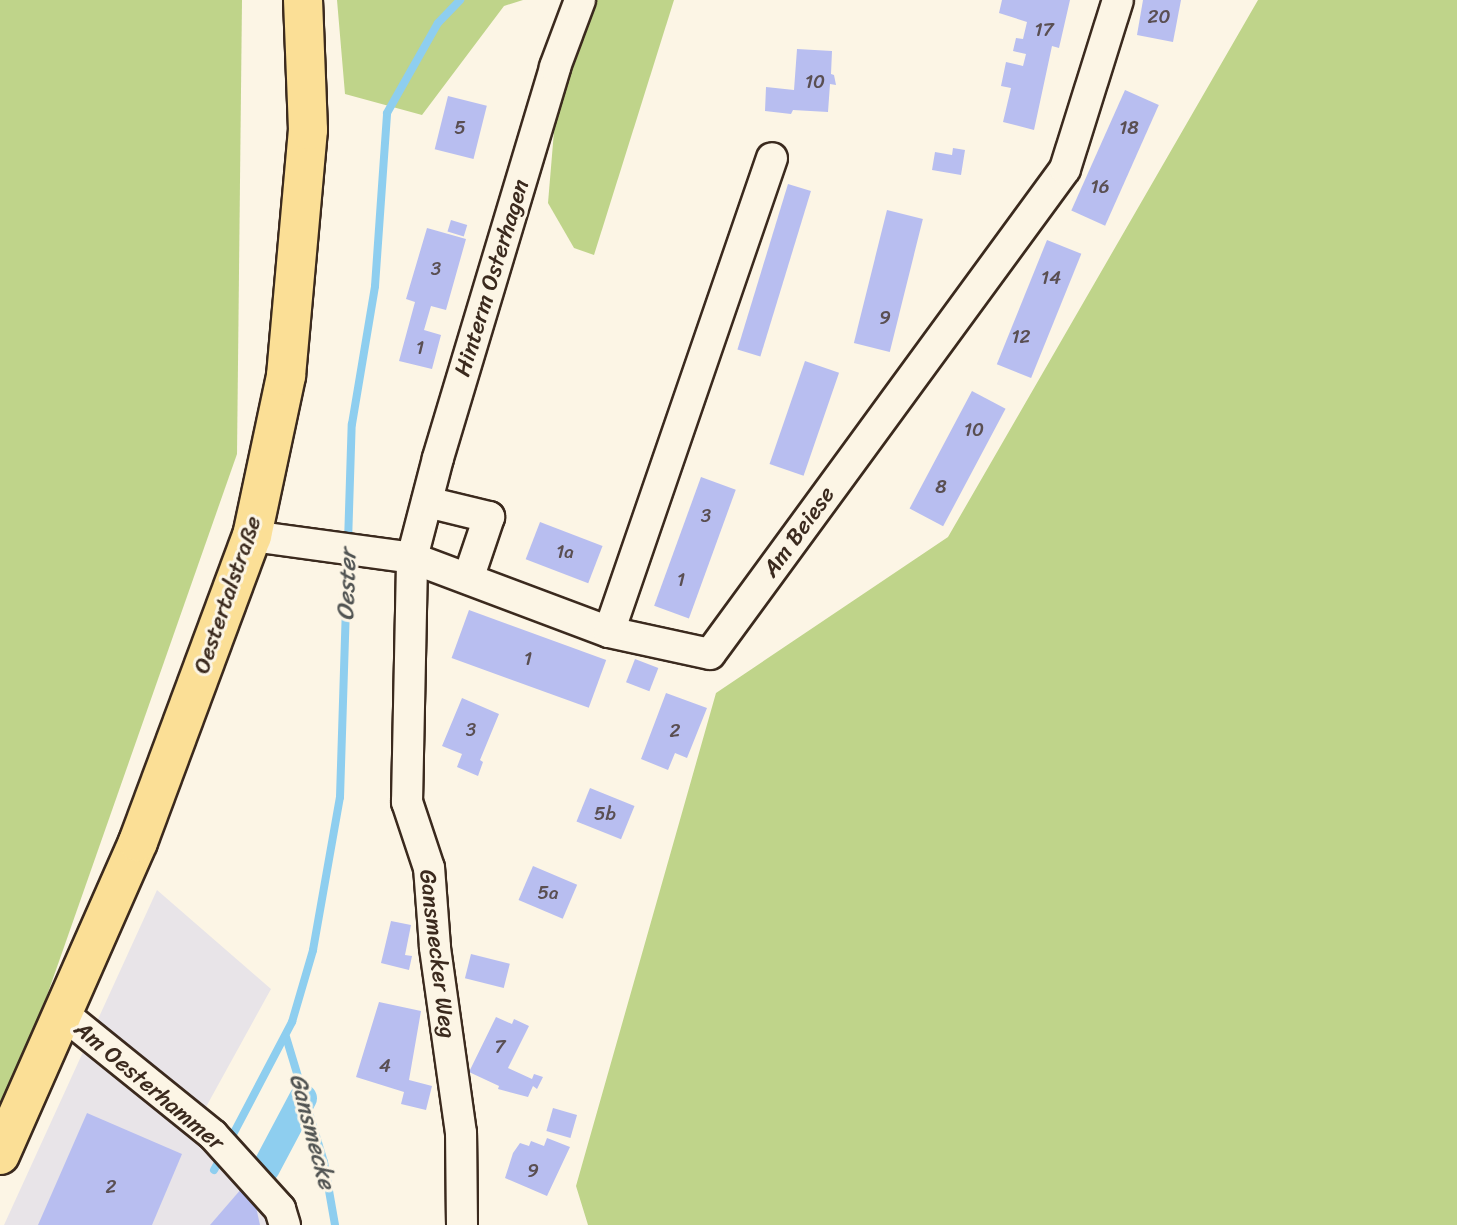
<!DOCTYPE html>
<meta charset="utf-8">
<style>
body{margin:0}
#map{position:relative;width:1457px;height:1225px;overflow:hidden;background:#fcf5e5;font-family:Sriracha,sans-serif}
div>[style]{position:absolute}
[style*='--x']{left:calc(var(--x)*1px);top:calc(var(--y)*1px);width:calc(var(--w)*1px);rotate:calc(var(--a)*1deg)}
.built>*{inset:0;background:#e8e4e8}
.green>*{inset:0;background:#bfd48a}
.stream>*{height:8px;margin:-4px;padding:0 4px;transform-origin:4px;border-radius:4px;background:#8eceef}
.canal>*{height:28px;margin:-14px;padding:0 14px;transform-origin:14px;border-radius:14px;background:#8eceef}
.building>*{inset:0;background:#b8bef0;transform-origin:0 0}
.roads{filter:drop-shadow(2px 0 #3b2a1e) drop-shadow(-2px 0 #3b2a1e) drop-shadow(0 2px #3b2a1e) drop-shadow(0 -2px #3b2a1e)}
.minor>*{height:30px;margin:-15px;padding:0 15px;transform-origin:15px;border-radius:15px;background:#fcf5e5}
.major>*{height:38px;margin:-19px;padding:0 19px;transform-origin:19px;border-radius:19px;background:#fbdf96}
span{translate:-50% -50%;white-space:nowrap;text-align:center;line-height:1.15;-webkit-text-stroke:6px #fcf5e5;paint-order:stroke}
.number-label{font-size:19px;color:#5a4f52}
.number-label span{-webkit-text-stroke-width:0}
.street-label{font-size:23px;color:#3b2a1e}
.water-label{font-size:24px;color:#505352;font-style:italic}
</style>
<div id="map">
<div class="built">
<i style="clip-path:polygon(157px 890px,271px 989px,190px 1136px,250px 1194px,272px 1220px,271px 1225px,4px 1225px)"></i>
</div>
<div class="green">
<i style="clip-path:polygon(0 0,242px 0,237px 454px,30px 1044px,0 1107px)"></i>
<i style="clip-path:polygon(337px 0,523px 0,504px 6px,422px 115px,345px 94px)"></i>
<i style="clip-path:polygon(565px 0,674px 0,594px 255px,574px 248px,548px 203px)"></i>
<i style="clip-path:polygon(1258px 0,1457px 0,1457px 1225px,588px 1225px,576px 1186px,716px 693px,948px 537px)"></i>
</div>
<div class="stream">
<i style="--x:286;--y:1037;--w:131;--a:73.1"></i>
<i style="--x:324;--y:1162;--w:64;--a:80.1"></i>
<i style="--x:229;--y:1142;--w:136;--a:-62.3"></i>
<i style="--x:292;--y:1022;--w:75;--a:-73.7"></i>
<i style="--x:313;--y:950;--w:155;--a:-80"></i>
<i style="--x:340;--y:797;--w:373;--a:-88.2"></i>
<i style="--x:352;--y:424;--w:140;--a:-80.5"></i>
<i style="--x:375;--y:286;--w:173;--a:-86"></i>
<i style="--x:387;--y:113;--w:103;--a:-60.5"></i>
<i style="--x:438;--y:23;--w:32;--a:-46"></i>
<i style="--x:214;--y:1170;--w:18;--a:-61"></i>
</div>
<div class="canal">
<i style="--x:266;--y:1168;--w:79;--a:-62.1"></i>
</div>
<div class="building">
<i style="clip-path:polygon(1002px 0,1070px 0,1059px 48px,1052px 46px,1034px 130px,1003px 122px,1011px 88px,1001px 86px,1006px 62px,1023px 66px,1026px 54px,1013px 51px,1016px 38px,1023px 39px,1027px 22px,999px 13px)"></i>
<i style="clip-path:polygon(1143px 0,1181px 0,1173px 42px,1137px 35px)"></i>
<i style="clip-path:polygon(797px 49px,832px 51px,831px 74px,834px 75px,836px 85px,830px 84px,828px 112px,793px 110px,791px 114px,765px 111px,766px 87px,794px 90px)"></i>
<i style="left:1125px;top:90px;width:37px;height:132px;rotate:24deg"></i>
<i style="left:448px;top:96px;width:40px;height:55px;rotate:14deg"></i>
<i style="clip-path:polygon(953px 148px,965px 150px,961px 175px,932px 170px,935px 152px,952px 155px)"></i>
<i style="left:788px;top:184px;width:24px;height:173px;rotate:17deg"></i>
<i style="left:887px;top:210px;width:37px;height:137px;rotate:14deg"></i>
<i style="left:451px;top:220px;width:17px;height:12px;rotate:17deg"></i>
<i style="clip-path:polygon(427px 228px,466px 239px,446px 310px,431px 306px,424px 330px,441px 335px,432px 369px,399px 361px,415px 302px,406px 299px)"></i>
<i style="left:1047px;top:240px;width:37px;height:134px;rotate:22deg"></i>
<i style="left:805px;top:361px;width:36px;height:109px;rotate:19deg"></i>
<i style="left:972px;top:391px;width:38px;height:133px;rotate:28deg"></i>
<i style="left:701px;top:477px;width:37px;height:137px;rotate:20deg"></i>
<i style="left:540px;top:522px;width:67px;height:40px;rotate:21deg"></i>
<i style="left:469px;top:610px;width:146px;height:51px;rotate:20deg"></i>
<i style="left:635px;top:659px;width:25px;height:25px;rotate:21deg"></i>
<i style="clip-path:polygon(666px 693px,707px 708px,687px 758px,675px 753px,668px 770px,641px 759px)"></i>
<i style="clip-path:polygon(462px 698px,499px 714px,480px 760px,483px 762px,478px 776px,457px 767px,462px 754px,442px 746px)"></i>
<i style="left:590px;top:788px;width:48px;height:36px;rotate:22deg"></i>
<i style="left:533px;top:866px;width:48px;height:37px;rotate:23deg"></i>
<i style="clip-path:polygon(391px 921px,411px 925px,405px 955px,412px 956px,409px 970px,381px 963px)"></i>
<i style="left:471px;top:954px;width:40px;height:25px;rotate:14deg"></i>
<i style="clip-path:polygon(379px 1002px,421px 1011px,409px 1080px,432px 1086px,426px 1110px,401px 1104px,404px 1092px,356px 1077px)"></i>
<i style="clip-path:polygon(496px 1017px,512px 1024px,514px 1019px,529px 1026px,508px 1068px,532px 1079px,534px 1074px,543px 1077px,537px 1089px,533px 1086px,528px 1097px,498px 1089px,499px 1086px,469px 1072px)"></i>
<i style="left:553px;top:1108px;width:25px;height:24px;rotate:16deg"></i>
<i style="clip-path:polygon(87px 1113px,182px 1154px,152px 1225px,38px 1225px)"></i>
<i style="clip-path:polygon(547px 1138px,570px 1147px,547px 1196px,505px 1178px,513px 1153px,520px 1143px,529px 1146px,531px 1141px,544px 1146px)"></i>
<i style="clip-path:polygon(242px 1188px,256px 1207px,260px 1225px,210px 1225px)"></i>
</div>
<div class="roads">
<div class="minor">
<i style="--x:427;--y:502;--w:64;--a:13.6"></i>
<i style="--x:489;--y:517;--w:65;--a:108.7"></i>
<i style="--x:252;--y:536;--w:162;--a:7.8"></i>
<i style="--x:412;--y:558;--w:210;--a:20.6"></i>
<i style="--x:609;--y:632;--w:103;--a:12.3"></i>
<i style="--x:710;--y:654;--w:601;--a:-53.8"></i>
<i style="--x:1065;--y:169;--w:177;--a:-72.6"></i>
<i style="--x:609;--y:632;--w:501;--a:-71.02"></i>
<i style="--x:62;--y:1013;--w:194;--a:38.9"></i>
<i style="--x:213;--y:1135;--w:100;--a:47.8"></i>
<i style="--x:280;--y:1209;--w:17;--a:73"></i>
<i style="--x:462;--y:1225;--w:92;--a:-90.6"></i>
<i style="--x:461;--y:1133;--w:188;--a:-98"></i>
<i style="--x:435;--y:947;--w:79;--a:-94.3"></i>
<i style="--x:429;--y:868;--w:70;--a:-108.4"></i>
<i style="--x:407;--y:802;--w:244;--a:-88.8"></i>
<i style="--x:412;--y:558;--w:103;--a:-75.4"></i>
<i style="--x:438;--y:458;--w:408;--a:-73.3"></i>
<i style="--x:555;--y:67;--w:72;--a:-69.5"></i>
</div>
<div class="major">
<i style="--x:0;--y:1155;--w:342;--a:-66.2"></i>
<i style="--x:138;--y:842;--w:327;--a:-69.6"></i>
<i style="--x:252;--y:536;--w:164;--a:-78"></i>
<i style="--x:286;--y:376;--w:247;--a:-84.9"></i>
<i style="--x:308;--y:130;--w:130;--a:-92.2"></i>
</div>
</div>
<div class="number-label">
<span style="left:1159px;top:17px">20</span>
<span style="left:1044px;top:30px">17</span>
<span style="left:815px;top:82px">10</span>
<span style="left:460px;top:128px">5</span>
<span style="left:1129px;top:128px">18</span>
<span style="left:1100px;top:187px">16</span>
<span style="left:436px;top:269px">3</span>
<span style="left:1051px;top:278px">14</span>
<span style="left:885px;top:318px">9</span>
<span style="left:1021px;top:337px">12</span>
<span style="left:420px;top:348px">1</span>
<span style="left:974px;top:430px">10</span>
<span style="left:941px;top:487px">8</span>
<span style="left:706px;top:516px">3</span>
<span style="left:565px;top:552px">1a</span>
<span style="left:681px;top:580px">1</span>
<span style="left:528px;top:659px">1</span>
<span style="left:471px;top:730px">3</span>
<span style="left:675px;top:731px">2</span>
<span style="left:605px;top:814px">5b</span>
<span style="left:548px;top:893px">5a</span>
<span style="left:500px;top:1047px">7</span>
<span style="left:385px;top:1066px">4</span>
<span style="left:533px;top:1171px">9</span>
<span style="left:111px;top:1187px">2</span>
</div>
<div class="street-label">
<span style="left:492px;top:278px;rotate:-73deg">Hinterm Osterhagen</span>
<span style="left:799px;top:532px;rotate:-54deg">Am Beiese</span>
<span style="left:228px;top:595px;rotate:-71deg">Oestertalstraße</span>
<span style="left:437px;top:954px;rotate:83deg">Gansmecker Weg</span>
<span style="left:149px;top:1086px;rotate:40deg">Am Oesterhammer</span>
</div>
<div class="water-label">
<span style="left:347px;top:585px;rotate:-88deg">Oester</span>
<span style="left:312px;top:1131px;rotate:75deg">Gansmecke</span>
</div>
</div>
